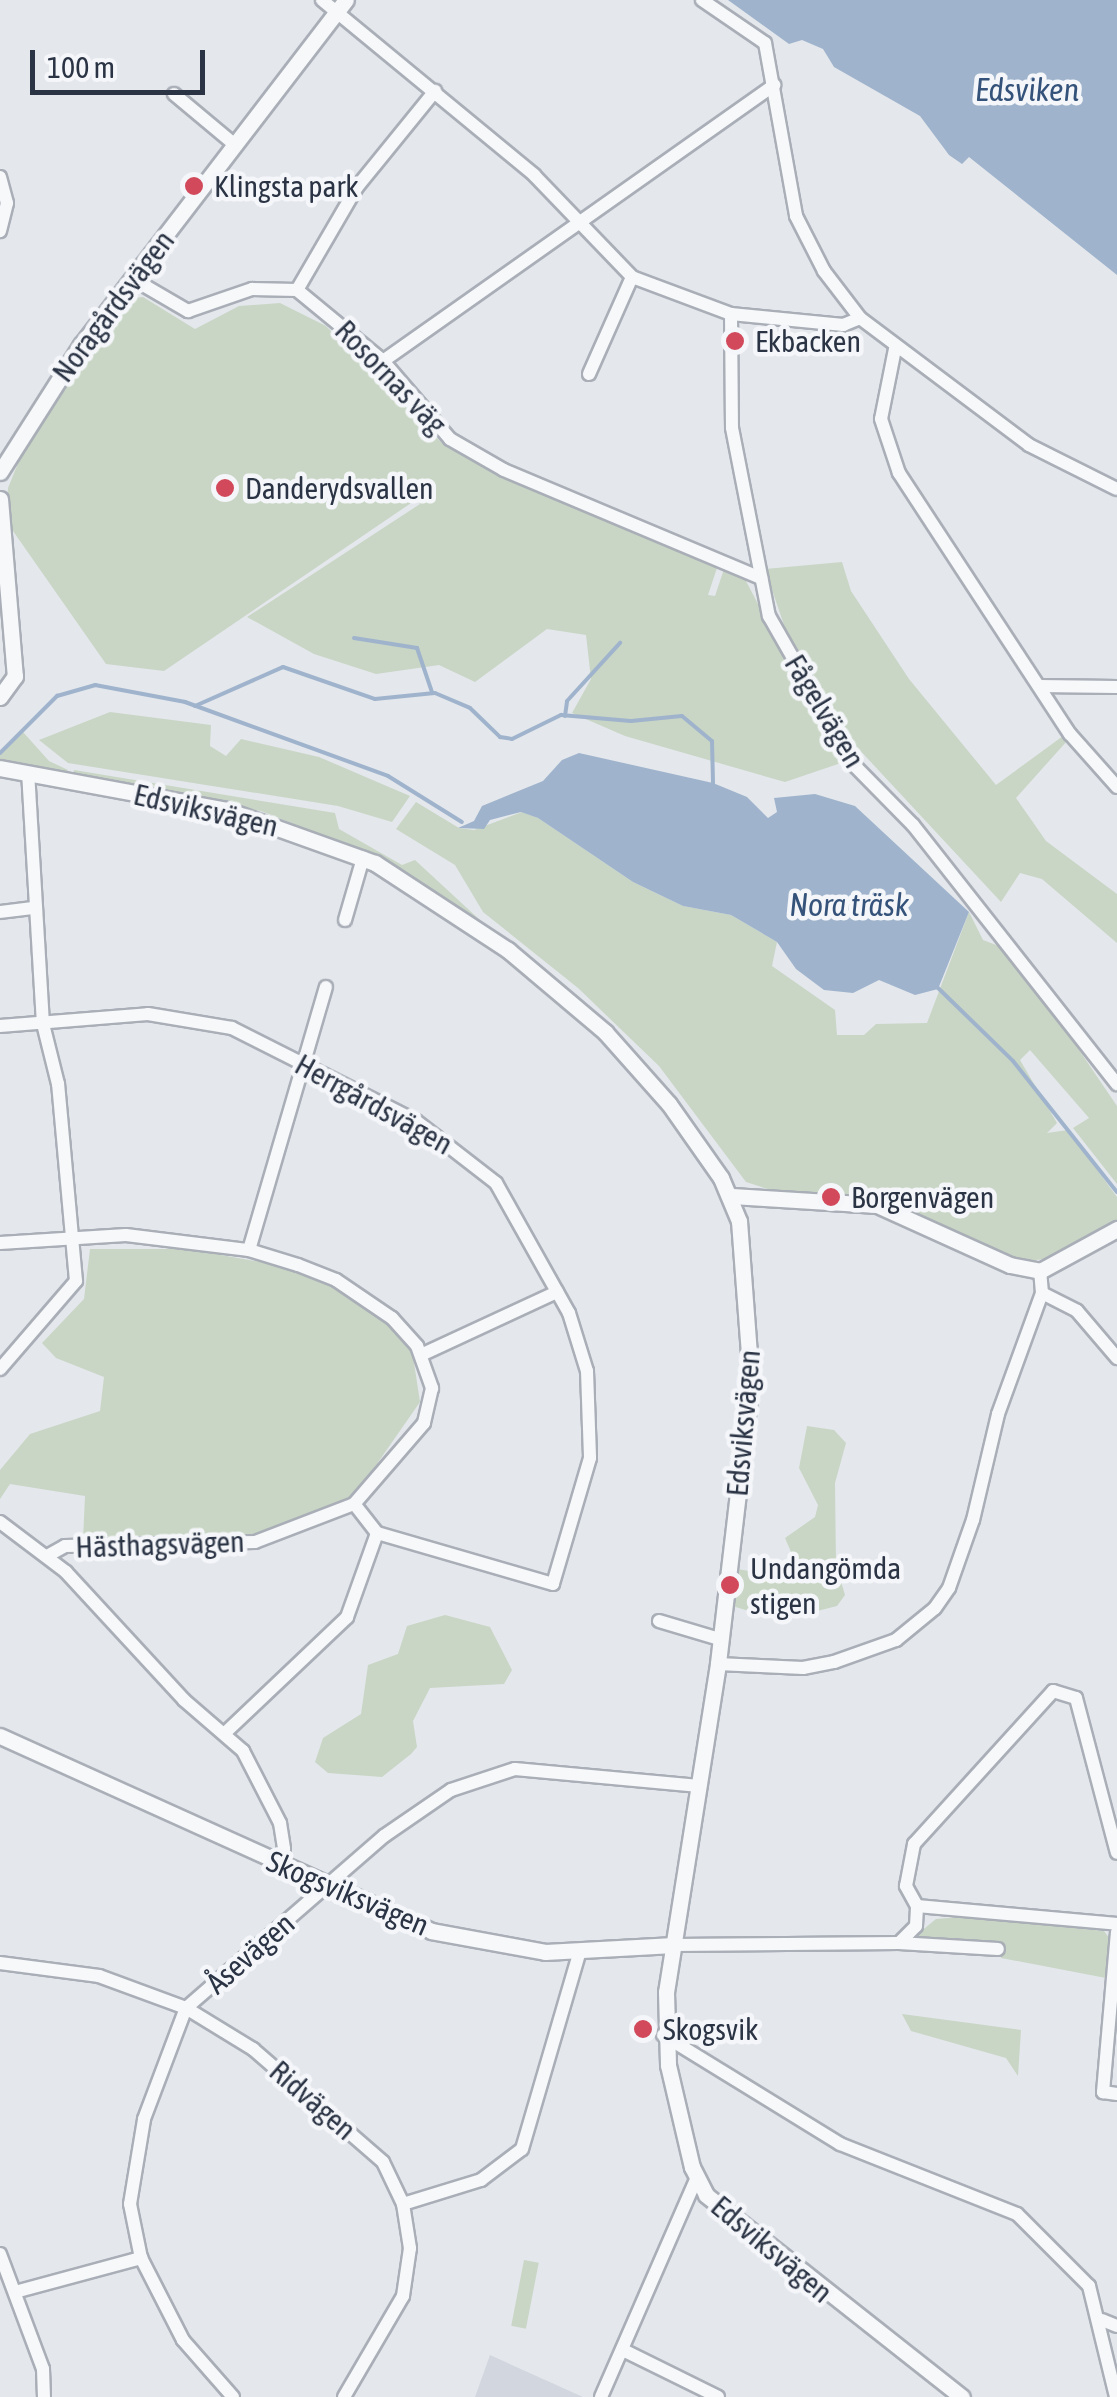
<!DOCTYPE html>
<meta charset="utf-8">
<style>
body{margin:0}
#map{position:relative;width:1117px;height:2397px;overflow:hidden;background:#e4e7ec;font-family:"Asap Condensed",sans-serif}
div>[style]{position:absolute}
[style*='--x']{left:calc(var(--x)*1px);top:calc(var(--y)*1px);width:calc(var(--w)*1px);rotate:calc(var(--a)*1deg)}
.built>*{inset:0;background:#d2d6de}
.green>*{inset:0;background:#c9d6c5;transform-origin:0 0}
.water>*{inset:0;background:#9fb4cc}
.stream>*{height:4px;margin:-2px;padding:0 2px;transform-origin:2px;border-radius:2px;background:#9fb4cc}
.roads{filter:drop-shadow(2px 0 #a9aeb7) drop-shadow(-2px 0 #a9aeb7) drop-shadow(0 2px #a9aeb7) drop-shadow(0 -2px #a9aeb7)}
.minor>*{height:12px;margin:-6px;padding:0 6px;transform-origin:6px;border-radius:6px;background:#f7f8fa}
.tertiary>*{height:15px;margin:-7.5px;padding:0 7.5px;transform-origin:7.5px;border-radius:7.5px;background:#f7f8fa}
.dots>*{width:28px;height:28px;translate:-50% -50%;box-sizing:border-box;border:5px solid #f4f6f9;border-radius:50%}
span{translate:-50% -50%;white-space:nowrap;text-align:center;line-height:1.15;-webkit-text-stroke:9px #f4f6f9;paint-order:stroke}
.poi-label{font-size:30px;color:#2b3445}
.left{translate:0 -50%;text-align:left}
.street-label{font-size:30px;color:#2b3445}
.water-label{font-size:32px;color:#34527a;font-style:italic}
.scale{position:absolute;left:30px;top:50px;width:175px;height:45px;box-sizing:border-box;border:5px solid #2b3445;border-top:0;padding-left:12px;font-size:30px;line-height:35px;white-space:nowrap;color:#2b3445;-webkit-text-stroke:8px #f4f6f9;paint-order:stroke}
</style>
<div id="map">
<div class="built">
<i style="clip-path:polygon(490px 2355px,583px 2397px,475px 2397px)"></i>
</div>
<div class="green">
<i style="clip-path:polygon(143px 297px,195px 329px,239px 306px,280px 303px,326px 326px,440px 441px,462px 455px,718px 565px,708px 595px,715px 596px,724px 569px,746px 581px,841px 763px,785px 782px,625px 736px,572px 713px,591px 679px,586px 635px,547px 629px,475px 682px,439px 665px,376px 674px,314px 654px,247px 617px,420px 504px,417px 499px,164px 671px,106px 664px,6px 521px,8px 488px,31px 431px,134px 298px)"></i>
<i style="clip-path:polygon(842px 562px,851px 591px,909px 679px,996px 785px,1063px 736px,1067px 741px,1016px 798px,1046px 841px,1117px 894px,1117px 943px,1042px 879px,1020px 873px,1001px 902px,855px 745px,785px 628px,765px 569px)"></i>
<i style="clip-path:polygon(110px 712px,211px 725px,210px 746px,226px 756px,241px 739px,319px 757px,410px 796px,392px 822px,338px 806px,68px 763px,39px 740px)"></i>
<i style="clip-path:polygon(23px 732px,49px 761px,68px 770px,67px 775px,0 762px,0 752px)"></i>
<i style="clip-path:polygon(74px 770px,335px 813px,339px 829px,402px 865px,415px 860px,481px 921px,375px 857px,261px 811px,72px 777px)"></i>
<i style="clip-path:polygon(416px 802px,459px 828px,474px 830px,522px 812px,538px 818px,633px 882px,683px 906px,731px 915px,777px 942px,772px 966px,835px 1010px,837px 1035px,864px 1035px,876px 1024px,927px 1023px,969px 912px,983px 940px,1012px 951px,1117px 1106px,1117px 1184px,1073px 1128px,1089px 1118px,1030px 1050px,1020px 1060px,1057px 1123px,1047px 1133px,1068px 1130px,1117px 1197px,1117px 1220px,1045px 1259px,1025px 1261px,860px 1196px,774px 1191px,746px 1182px,659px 1066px,578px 988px,483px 912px,455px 865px,396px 829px)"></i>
<i style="clip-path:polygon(90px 1249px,188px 1249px,272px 1264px,332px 1286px,382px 1312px,411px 1343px,420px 1402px,356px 1494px,285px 1525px,243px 1537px,83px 1540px,85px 1496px,10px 1484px,0 1499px,0 1470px,30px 1434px,100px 1411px,104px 1377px,56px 1358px,42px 1343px,84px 1299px)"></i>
<i style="clip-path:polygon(807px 1426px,834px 1430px,846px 1443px,835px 1483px,836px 1565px,845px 1595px,837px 1606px,781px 1620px,732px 1606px,737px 1569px,779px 1576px,797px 1566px,785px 1538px,815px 1517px,818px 1505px,799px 1468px)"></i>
<i style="clip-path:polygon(445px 1615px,490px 1627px,512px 1670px,504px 1684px,430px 1688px,413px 1721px,417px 1747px,411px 1754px,382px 1777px,328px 1773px,315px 1762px,323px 1738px,361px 1714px,368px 1665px,398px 1654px,407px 1626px)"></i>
<i style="clip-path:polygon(959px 1917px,1104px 1931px,1110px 1939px,1106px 1978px,1001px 1958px,1000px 1946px,914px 1937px,936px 1919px)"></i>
<i style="clip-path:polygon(902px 2014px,1021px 2030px,1018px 2076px,1006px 2058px,911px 2031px)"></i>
<i style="left:524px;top:2260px;width:15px;height:67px;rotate:11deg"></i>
</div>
<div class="water">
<i style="clip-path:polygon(728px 0,1117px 0,1117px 275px,969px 157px,962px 164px,949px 155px,920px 116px,834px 67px,823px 49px,802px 40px,789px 44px)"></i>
<i style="clip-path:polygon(579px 753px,713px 783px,747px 797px,768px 818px,777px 812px,774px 798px,815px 794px,855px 806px,969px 912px,938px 989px,915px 995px,879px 980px,853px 993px,824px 990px,796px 969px,777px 942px,731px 915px,683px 906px,633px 882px,538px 818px,521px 812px,490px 820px,484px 829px,458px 828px,474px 821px,482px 806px,543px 781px,562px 760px)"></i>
</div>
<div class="stream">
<i style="--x:354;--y:638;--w:64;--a:9"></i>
<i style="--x:417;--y:648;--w:46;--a:71.2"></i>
<i style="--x:195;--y:706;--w:96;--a:-23.9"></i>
<i style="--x:283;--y:667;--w:97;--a:19.2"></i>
<i style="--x:375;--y:699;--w:60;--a:-5.7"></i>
<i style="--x:435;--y:693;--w:38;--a:23"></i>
<i style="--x:470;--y:708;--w:42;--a:44"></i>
<i style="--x:500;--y:737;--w:12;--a:9"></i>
<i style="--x:512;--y:739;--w:55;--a:-26.1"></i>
<i style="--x:561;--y:715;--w:70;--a:4.9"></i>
<i style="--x:631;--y:721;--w:51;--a:-5.6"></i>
<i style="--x:682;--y:716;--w:39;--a:40"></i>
<i style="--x:712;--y:741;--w:42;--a:88.6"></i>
<i style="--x:565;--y:716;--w:15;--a:-82"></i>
<i style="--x:567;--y:701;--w:79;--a:-47.6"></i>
<i style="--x:0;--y:753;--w:81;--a:-45"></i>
<i style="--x:57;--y:696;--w:40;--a:-16"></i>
<i style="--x:95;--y:685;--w:92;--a:10.7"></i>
<i style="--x:185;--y:702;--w:216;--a:20"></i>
<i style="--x:388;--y:776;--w:87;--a:31.9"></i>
<i style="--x:936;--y:986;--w:107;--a:44.2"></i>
<i style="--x:1013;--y:1061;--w:167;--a:51.6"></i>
</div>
<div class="roads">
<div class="minor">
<i style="--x:322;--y:0;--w:275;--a:39.5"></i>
<i style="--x:534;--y:175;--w:141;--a:46.1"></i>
<i style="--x:632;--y:277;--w:106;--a:20.5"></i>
<i style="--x:731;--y:314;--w:113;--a:5.6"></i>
<i style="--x:843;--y:325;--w:18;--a:-22"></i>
<i style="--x:702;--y:0;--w:76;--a:34.3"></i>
<i style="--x:765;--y:43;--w:176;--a:79.8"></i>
<i style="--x:796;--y:216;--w:62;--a:63"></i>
<i style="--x:824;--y:271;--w:59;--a:52.5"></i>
<i style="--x:860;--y:318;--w:211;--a:36.9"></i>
<i style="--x:1029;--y:445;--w:98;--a:26.6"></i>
<i style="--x:174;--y:94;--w:78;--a:39.8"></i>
<i style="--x:0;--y:177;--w:27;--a:75"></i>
<i style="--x:7;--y:203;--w:29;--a:104"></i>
<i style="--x:133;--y:279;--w:64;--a:30.2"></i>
<i style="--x:188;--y:311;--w:68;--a:-19"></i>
<i style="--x:252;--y:289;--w:45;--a:1.3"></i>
<i style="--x:297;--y:290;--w:112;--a:39.5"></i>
<i style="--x:383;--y:361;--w:103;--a:49.3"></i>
<i style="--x:450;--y:439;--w:62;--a:29.9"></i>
<i style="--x:504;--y:470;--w:279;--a:22.8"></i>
<i style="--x:297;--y:290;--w:119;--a:-59.8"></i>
<i style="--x:357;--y:187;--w:124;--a:-50.9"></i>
<i style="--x:731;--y:314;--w:114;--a:89.5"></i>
<i style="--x:732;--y:428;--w:192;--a:78.9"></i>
<i style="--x:769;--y:616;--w:172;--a:60.3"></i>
<i style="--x:854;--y:765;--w:84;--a:45.5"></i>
<i style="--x:913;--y:825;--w:330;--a:51.8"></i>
<i style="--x:895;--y:349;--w:71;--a:101.3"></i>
<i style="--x:881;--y:419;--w:57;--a:71.6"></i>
<i style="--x:899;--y:473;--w:312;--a:56.8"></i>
<i style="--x:1070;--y:734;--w:71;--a:48.4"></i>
<i style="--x:383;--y:361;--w:479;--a:-35.2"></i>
<i style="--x:589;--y:374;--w:106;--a:-66.1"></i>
<i style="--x:1039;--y:686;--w:78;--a:0.7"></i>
<i style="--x:0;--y:912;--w:33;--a:-7"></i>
<i style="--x:345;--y:920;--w:65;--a:-73.8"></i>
<i style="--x:0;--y:1026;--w:148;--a:-4.6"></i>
<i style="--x:148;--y:1014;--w:85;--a:9.5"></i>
<i style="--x:232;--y:1028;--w:206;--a:26.8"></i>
<i style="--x:416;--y:1121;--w:101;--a:37.8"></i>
<i style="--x:496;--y:1183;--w:149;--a:60.7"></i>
<i style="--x:569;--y:1313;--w:61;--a:72.8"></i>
<i style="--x:587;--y:1371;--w:87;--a:88"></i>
<i style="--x:590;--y:1458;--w:131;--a:106.4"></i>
<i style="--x:553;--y:1584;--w:183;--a:-163.8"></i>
<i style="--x:377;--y:1533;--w:37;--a:-128"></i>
<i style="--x:0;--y:1243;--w:126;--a:-3.6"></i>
<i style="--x:126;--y:1235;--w:124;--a:7"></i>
<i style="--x:249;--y:1250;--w:51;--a:17"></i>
<i style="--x:298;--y:1265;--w:41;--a:21.5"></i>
<i style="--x:336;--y:1280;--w:68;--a:34.2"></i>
<i style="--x:392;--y:1318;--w:38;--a:48"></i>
<i style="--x:417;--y:1346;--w:45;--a:70.3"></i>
<i style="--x:432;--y:1388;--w:36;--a:103"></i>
<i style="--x:424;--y:1423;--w:107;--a:130.8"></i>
<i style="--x:354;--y:1504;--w:106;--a:159"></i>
<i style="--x:255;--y:1542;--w:190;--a:178.8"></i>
<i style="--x:65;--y:1546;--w:21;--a:151"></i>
<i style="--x:249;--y:1250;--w:274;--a:-73.7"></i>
<i style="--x:1042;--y:1293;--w:39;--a:27"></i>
<i style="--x:1077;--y:1311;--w:62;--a:49.6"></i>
<i style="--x:421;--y:1355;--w:150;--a:-24.9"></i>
<i style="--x:0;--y:1369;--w:116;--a:-49.2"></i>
<i style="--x:76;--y:1281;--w:198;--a:-95.2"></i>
<i style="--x:58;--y:1084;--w:62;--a:-104"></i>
<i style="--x:43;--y:1024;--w:250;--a:-93.4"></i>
<i style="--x:0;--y:1522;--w:83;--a:37.1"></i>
<i style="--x:66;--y:1572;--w:174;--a:47.3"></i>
<i style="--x:184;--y:1700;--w:78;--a:40.8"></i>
<i style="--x:243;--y:1751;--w:81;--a:62.8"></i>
<i style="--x:280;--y:1823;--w:26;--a:81"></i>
<i style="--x:284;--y:1849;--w:16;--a:112"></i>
<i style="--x:659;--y:1621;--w:63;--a:16.7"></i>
<i style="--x:718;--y:1664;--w:85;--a:2.7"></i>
<i style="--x:803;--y:1668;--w:32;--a:-11"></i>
<i style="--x:834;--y:1662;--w:66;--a:-19.5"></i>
<i style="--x:896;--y:1640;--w:50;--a:-39.4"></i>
<i style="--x:935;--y:1608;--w:24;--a:-55"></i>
<i style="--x:949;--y:1588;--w:72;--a:-70.6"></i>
<i style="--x:973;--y:1520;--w:109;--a:-76.7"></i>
<i style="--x:998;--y:1414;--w:129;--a:-70"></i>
<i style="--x:1042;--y:1293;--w:22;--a:-95"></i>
<i style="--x:226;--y:1732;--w:167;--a:-43.5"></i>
<i style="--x:347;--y:1617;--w:89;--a:-70.3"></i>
<i style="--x:917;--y:1906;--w:23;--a:-119"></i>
<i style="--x:906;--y:1886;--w:43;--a:-79.2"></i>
<i style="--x:914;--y:1844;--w:207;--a:-47.7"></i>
<i style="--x:1053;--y:1691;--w:24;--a:17"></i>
<i style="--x:1076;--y:1698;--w:160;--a:75.2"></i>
<i style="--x:917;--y:1906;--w:201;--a:5.1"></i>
<i style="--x:1117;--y:1932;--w:161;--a:95"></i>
<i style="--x:1103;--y:2092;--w:14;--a:8"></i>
<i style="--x:899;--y:1943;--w:99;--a:3.5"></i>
<i style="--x:674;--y:1945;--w:225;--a:-0.5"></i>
<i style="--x:899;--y:1943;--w:24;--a:-45"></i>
<i style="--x:916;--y:1926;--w:20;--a:-87"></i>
<i style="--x:0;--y:1963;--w:100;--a:7.5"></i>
<i style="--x:99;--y:1976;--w:93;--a:20.2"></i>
<i style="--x:186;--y:2008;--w:79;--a:31.5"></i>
<i style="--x:253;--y:2049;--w:172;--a:41"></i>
<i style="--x:383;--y:2162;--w:47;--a:64.5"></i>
<i style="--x:403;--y:2204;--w:45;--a:81"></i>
<i style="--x:410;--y:2248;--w:49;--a:98.3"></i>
<i style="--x:403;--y:2296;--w:117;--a:120.3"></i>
<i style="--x:663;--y:2035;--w:208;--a:31.6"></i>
<i style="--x:840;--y:2144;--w:190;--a:21.6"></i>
<i style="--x:1017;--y:2214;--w:102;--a:45"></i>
<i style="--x:1089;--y:2286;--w:114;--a:76.3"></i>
<i style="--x:403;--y:2204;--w:82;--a:-17.1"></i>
<i style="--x:481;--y:2180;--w:51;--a:-37.1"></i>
<i style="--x:522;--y:2149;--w:206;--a:-73.7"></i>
<i style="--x:0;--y:2254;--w:123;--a:69.5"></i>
<i style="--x:43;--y:2369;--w:28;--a:88"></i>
<i style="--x:15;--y:2292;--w:131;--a:-15.1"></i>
<i style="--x:1102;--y:2320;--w:16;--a:22"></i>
<i style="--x:623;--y:2350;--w:106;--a:26.3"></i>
<i style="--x:233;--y:2397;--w:76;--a:-131.3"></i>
<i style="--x:183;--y:2340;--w:92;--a:-117.1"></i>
<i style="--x:141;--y:2258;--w:55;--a:-101.5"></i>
<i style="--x:130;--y:2204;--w:86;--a:-80.6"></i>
<i style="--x:144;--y:2119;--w:119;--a:-69.3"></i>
<i style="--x:186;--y:2008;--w:262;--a:-41"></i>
<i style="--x:384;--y:1836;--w:81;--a:-34.5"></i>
<i style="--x:451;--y:1790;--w:67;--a:-18.2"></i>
<i style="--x:515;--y:1769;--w:185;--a:5.3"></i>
<i style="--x:601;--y:2397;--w:240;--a:-66.4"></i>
</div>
<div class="tertiary">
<i style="--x:0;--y:472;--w:151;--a:-57.5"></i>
<i style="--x:81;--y:345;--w:435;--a:-52.5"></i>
<i style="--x:0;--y:499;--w:178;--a:85.2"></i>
<i style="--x:15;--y:676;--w:26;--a:126"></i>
<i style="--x:0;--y:768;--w:231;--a:10.5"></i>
<i style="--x:227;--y:810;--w:157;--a:19.7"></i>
<i style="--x:375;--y:863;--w:159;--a:33.2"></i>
<i style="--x:508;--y:950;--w:127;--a:40.2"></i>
<i style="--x:605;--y:1032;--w:96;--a:48.4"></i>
<i style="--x:669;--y:1104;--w:90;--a:54.9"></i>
<i style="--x:721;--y:1178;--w:47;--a:67.3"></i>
<i style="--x:739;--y:1221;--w:161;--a:85.7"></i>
<i style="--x:751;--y:1382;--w:284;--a:96.7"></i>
<i style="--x:718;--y:1664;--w:332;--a:99"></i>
<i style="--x:666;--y:1992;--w:73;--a:88.4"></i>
<i style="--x:668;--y:2065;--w:105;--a:76.8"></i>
<i style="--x:692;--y:2167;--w:31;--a:63"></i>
<i style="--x:706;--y:2195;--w:326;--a:38.3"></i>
<i style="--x:732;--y:1196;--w:145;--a:3.6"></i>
<i style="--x:877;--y:1205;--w:146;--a:24.3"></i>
<i style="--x:1010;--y:1265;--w:31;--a:11"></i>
<i style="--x:1040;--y:1271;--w:88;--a:-28.6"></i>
<i style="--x:0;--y:1736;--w:473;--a:24.3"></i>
<i style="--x:431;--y:1931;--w:116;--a:10.4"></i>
<i style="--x:545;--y:1952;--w:129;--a:-3.1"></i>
</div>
</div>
<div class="dots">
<i style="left:194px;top:186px;background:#d1495b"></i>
<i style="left:735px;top:341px;background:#d1495b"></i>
<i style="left:225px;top:488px;background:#d1495b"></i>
<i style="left:831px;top:1197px;background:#d1495b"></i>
<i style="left:730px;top:1585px;background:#d1495b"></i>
<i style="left:643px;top:2029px;background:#d1495b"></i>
</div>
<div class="poi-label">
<span class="left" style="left:214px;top:186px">Klingsta park</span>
<span class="left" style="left:755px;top:341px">Ekbacken</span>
<span class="left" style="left:245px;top:488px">Danderydsvallen</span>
<span class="left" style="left:851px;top:1197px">Borgenvägen</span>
<span class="left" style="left:750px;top:1585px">Undangömda<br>stigen</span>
<span class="left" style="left:663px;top:2029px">Skogsvik</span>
</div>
<div class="street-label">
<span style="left:113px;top:306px;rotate:-53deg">Noragårdsvägen</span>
<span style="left:391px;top:377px;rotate:46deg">Rosornas väg</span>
<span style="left:825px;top:711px;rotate:59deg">Fågelvägen</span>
<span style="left:206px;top:810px;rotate:13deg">Edsviksvägen</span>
<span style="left:374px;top:1104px;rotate:29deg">Herrgårdsvägen</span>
<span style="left:743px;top:1423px;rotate:-85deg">Edsviksvägen</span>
<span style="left:160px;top:1544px;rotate:-2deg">Hästhagsvägen</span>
<span style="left:348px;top:1893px;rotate:23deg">Skogsviksvägen</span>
<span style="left:250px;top:1953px;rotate:-41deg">Åsevägen</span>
<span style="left:313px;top:2100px;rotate:41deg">Ridvägen</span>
<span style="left:772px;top:2249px;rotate:40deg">Edsviksvägen</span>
</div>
<div class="water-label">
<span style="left:1027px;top:90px">Edsviken</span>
<span style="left:849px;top:905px">Nora träsk</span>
</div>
<div class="scale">100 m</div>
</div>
